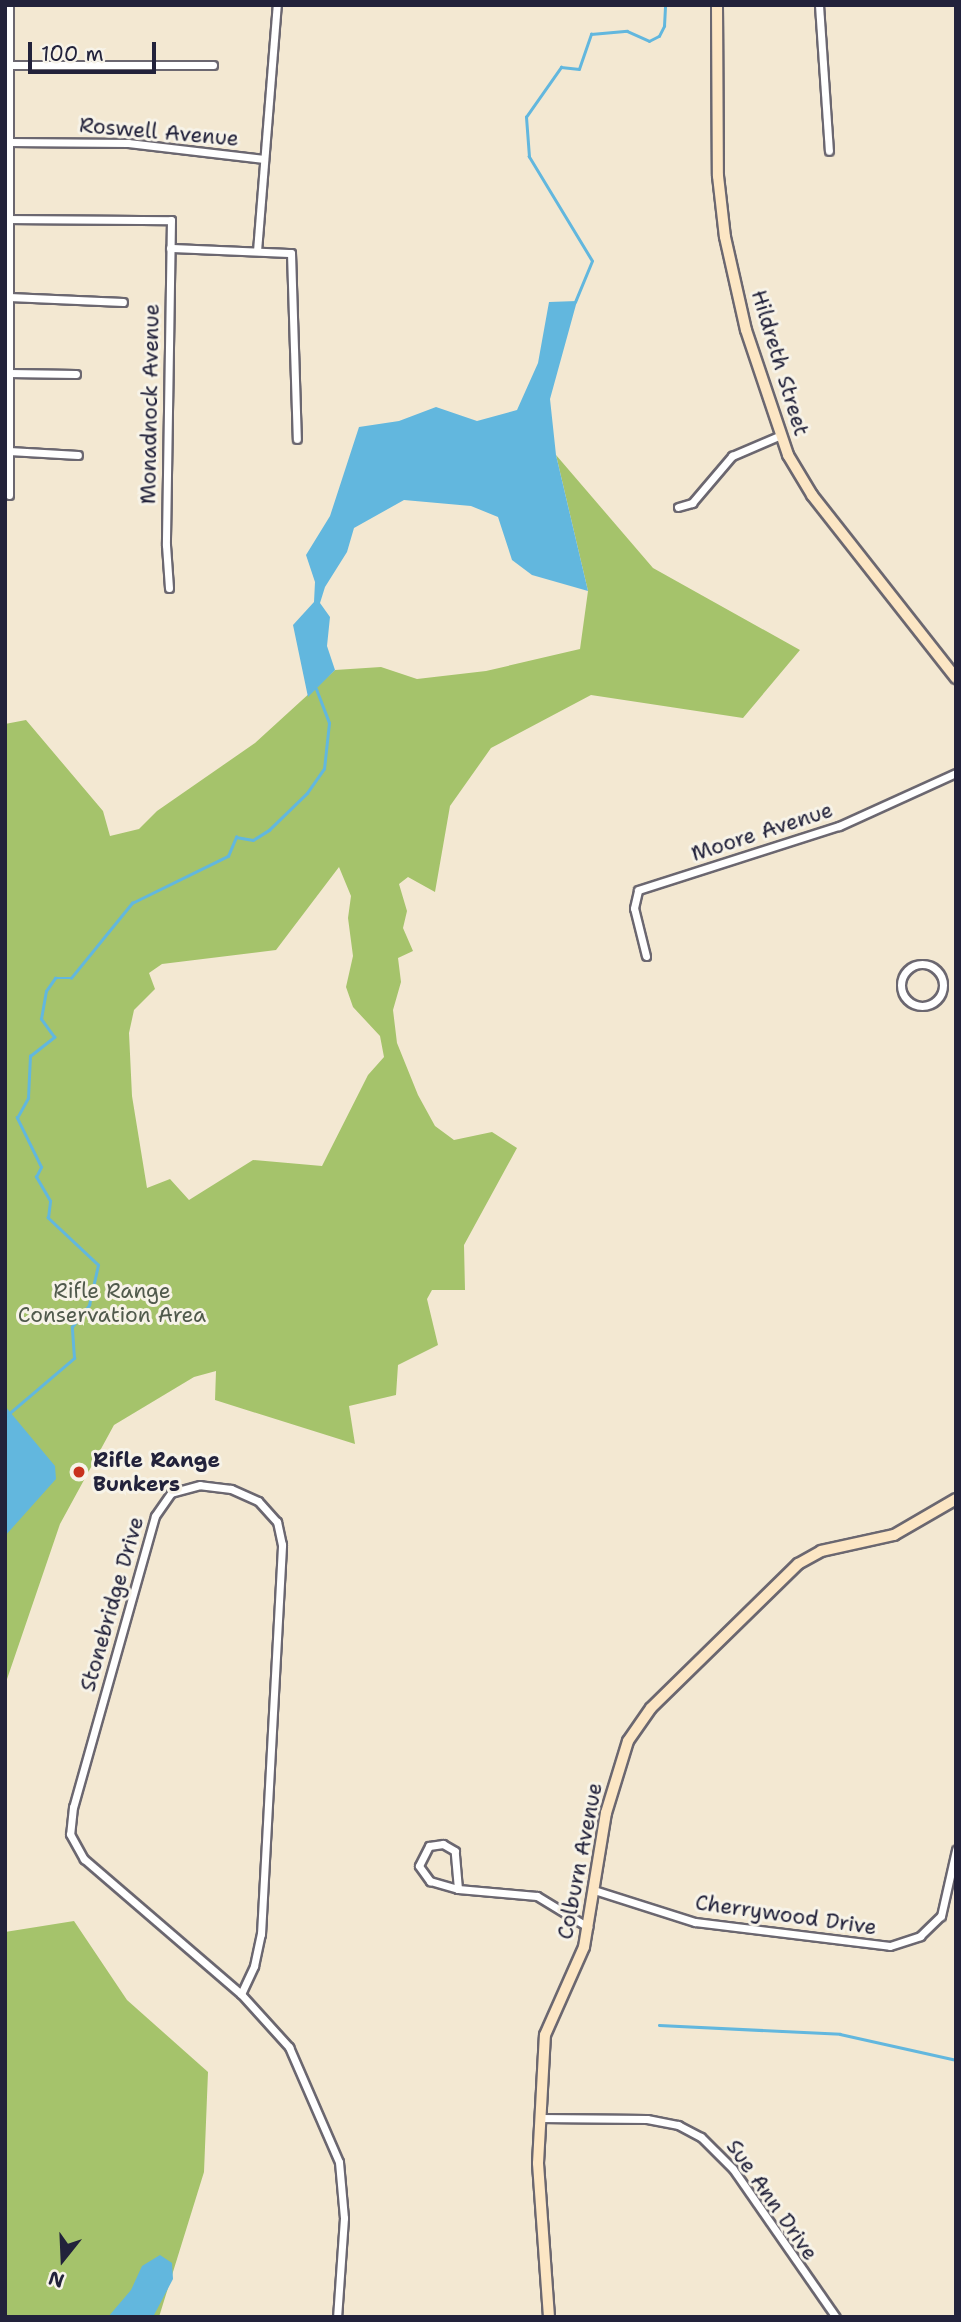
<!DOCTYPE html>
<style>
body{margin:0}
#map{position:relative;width:961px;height:2322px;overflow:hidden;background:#f3e8d2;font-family:"Shantell Sans",sans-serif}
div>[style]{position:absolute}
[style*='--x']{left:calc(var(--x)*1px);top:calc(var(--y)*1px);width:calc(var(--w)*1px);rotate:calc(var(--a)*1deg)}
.green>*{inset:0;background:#a5c36b}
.water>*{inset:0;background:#62b7de}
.stream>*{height:2.5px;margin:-1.25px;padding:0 1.25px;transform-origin:1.25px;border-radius:1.25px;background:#62b7de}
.roads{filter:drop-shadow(2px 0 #6b6770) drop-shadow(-2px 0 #6b6770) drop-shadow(0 2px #6b6770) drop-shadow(0 -2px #6b6770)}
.street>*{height:7px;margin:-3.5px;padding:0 3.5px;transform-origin:3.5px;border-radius:3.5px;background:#fff}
.street>.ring{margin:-3.5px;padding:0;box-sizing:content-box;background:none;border:7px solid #fff;border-radius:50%}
.secondary>*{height:10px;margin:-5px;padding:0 5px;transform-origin:5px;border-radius:5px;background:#fce6c4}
.dots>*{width:19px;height:19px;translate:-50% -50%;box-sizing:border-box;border:4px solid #f7f3e8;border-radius:50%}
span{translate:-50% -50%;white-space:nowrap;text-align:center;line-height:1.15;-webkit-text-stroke:6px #f7f3e8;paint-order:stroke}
.street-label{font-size:21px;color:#22223b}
.park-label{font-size:21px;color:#505a4c}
.poi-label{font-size:21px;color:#22223b;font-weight:700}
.left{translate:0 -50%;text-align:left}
.frame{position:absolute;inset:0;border:7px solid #22223b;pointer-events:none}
.north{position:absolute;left:28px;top:2224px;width:70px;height:70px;-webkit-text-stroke:5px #f7f3e8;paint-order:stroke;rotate:198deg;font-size:19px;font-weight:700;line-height:28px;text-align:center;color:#22223b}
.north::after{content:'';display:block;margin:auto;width:24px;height:32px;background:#22223b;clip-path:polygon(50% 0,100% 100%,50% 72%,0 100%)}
.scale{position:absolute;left:28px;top:42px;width:128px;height:32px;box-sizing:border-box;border:4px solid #22223b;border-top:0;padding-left:9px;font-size:21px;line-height:24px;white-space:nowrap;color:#22223b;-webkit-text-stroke:5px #f7f3e8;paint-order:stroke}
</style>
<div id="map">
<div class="green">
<i style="clip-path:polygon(evenodd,556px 455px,653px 568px,800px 650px,743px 718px,591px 695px,491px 748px,450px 806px,435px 892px,408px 877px,399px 884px,407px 911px,403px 928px,413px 951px,398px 958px,401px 982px,393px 1010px,397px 1043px,418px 1095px,435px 1126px,454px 1140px,492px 1132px,517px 1148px,464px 1245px,465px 1290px,432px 1290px,427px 1299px,438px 1345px,398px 1365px,396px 1395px,349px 1406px,355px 1444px,215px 1400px,216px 1371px,194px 1377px,114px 1425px,60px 1524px,5px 1685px,5px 724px,26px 720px,103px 811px,110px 836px,139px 829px,157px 811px,255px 743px,335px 670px,381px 667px,417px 679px,486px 671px,580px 649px,588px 591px,556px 455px,339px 867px,351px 896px,348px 918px,353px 956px,346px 987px,353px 1007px,380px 1036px,384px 1057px,368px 1075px,322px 1166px,253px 1160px,189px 1200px,170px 1179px,147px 1188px,132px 1096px,129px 1033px,134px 1010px,155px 989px,149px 973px,162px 964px,276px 950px,339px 867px)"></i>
<i style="clip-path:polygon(74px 1921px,127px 2000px,208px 2072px,204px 2172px,159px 2317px,5px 2317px,5px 1932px)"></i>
</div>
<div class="water">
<i style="clip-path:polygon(577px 301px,550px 399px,556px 455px,588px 591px,532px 575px,512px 560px,498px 517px,471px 506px,404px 500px,354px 528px,347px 552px,325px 587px,320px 603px,330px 617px,327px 646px,335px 670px,308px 697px,293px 625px,314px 602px,315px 582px,306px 555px,330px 516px,359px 427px,399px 421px,436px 407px,477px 421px,517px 410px,538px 363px,549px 302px)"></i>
<i style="clip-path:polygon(5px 1406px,55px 1466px,56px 1479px,5px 1536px)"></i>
<i style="clip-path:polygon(160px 2255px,172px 2263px,173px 2279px,153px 2317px,108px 2317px,131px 2290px,142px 2266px)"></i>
</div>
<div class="stream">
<i style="--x:575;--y:302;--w:44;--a:-67.5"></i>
<i style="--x:592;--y:261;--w:122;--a:-121.2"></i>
<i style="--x:529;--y:157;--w:40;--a:-94.3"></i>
<i style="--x:526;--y:117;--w:61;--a:-55"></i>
<i style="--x:561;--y:67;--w:18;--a:6"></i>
<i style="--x:579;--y:69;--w:37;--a:-71"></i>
<i style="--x:591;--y:34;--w:36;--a:-5"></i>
<i style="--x:627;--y:31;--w:24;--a:24"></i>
<i style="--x:649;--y:41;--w:11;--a:-27"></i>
<i style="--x:659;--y:36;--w:11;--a:-63"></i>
<i style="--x:664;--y:26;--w:21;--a:-87"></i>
<i style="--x:5;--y:1417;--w:91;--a:-40.5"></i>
<i style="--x:74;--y:1358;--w:31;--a:-94"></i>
<i style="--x:72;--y:1327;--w:28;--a:-52"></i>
<i style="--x:89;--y:1305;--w:41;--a:-77.3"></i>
<i style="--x:98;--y:1265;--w:69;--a:-136.8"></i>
<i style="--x:48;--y:1218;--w:17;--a:-83"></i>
<i style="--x:50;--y:1201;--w:28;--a:-120"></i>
<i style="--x:36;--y:1177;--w:11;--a:-63"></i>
<i style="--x:41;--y:1167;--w:55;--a:-116.1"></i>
<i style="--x:17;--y:1118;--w:23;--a:-61"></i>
<i style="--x:28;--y:1098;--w:42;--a:-87.3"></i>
<i style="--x:30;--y:1056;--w:31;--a:-38"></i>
<i style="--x:54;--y:1037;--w:22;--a:-126"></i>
<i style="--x:41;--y:1019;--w:28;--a:-80"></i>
<i style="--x:46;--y:991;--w:16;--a:-55"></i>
<i style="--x:55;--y:978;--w:16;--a:0"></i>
<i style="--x:71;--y:978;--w:97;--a:-50.9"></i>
<i style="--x:132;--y:903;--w:107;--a:-26.1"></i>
<i style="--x:228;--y:856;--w:21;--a:-67"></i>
<i style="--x:236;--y:837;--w:17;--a:10"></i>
<i style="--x:253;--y:840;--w:19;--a:-32"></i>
<i style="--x:269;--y:830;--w:53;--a:-44.2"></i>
<i style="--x:307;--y:793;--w:29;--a:-55"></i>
<i style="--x:324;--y:769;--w:46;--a:-83.8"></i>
<i style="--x:329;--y:723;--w:36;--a:-111"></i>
<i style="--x:659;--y:2025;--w:181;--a:2.8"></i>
<i style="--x:840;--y:2034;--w:119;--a:12.6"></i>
</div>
<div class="roads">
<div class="street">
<i style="--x:819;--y:5;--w:146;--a:86.1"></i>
<i style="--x:7;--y:65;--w:206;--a:0"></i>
<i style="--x:9;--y:142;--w:119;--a:0.5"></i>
<i style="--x:128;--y:143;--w:137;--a:6.7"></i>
<i style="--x:9;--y:219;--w:162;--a:0.4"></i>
<i style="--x:171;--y:220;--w:325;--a:90.9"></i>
<i style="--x:166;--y:545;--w:43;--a:86"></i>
<i style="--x:170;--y:248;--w:121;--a:2.4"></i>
<i style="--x:291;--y:253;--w:186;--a:88.2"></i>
<i style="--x:257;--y:251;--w:247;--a:-85.4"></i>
<i style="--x:9;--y:297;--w:114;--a:2.5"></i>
<i style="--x:9;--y:373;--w:67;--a:0.9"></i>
<i style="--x:9;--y:451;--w:69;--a:3.3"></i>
<i style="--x:9;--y:495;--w:490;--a:-90"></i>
<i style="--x:678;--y:507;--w:15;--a:-16"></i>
<i style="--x:692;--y:503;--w:62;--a:-49.6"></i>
<i style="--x:732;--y:456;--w:53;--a:-23.2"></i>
<i style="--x:646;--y:956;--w:49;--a:-104"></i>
<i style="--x:634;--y:908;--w:18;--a:-77"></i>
<i style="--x:638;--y:890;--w:211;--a:-17.7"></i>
<i style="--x:839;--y:826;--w:128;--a:-24.4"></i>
<i class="ring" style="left:901px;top:964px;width:35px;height:35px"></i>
<i style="--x:458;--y:1889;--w:38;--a:-95"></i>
<i style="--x:455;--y:1851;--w:14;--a:-150"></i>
<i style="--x:443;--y:1844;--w:14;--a:172"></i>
<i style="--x:429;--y:1846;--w:22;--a:117"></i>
<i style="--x:419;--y:1866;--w:19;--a:54"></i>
<i style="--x:430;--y:1881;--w:29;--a:16"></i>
<i style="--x:458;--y:1889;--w:79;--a:5.1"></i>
<i style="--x:537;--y:1896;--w:60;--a:31.3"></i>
<i style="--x:594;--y:1890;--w:106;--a:17.6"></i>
<i style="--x:695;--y:1922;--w:196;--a:7"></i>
<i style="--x:890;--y:1946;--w:32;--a:-18"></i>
<i style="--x:920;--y:1936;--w:29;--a:-44"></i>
<i style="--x:941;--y:1916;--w:68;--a:-77.2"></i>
<i style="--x:241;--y:1994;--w:31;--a:-65"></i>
<i style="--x:254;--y:1966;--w:33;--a:-78"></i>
<i style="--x:261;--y:1934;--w:390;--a:-86.9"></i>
<i style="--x:282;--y:1545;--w:24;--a:-102"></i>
<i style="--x:277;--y:1522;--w:28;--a:-132"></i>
<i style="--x:258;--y:1501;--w:30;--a:-156"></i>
<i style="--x:231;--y:1489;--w:31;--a:-173"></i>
<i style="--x:200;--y:1485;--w:30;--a:165"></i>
<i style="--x:171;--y:1493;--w:28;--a:125"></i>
<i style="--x:155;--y:1516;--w:302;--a:105.7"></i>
<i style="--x:73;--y:1807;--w:27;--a:96"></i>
<i style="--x:70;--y:1834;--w:29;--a:61"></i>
<i style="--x:84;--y:1859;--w:207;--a:40.7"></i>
<i style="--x:241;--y:1994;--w:72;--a:47.8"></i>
<i style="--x:289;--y:2047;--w:125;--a:66.5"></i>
<i style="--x:339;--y:2162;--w:56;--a:84.9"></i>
<i style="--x:344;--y:2218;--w:99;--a:94"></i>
<i style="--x:540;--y:2118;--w:107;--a:0.5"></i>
<i style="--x:647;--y:2119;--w:32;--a:11"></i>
<i style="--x:678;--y:2125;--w:26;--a:28"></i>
<i style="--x:701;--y:2137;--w:45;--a:45"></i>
<i style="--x:733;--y:2169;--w:180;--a:55.2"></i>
</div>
<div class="secondary">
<i style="--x:717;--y:5;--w:171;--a:89.7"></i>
<i style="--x:718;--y:176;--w:61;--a:83.5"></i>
<i style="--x:725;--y:237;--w:95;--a:77.3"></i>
<i style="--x:746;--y:330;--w:132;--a:71.4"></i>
<i style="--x:788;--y:455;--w:47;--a:59"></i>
<i style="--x:812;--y:495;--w:233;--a:51.8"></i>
<i style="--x:549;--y:2317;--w:154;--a:-94.1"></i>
<i style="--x:538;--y:2163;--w:128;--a:-86.9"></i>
<i style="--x:545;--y:2035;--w:96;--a:-66.1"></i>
<i style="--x:584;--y:1947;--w:136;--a:-80.7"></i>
<i style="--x:606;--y:1813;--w:75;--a:-73"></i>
<i style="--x:628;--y:1741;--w:40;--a:-55.1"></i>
<i style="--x:651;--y:1708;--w:206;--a:-44.4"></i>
<i style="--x:798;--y:1564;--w:26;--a:-29"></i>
<i style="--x:821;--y:1551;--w:75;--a:-12.4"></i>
<i style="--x:894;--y:1535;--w:72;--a:-30.1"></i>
</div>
</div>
<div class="dots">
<i style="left:79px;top:1472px;background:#c8321e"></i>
</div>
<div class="street-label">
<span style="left:159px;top:132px;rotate:5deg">Roswell Avenue</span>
<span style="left:780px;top:363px;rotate:73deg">Hildreth Street</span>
<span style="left:150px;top:404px;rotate:-89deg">Monadnock Avenue</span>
<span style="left:762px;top:832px;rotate:-18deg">Moore Avenue</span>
<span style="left:112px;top:1604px;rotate:-74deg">Stonebridge Drive</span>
<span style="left:580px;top:1861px;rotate:-79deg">Colburn Avenue</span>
<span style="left:786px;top:1915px;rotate:8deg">Cherrywood Drive</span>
<span style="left:772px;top:2200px;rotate:55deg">Sue Ann Drive</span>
</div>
<div class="park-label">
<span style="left:112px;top:1303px">Rifle Range<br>Conservation Area</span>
</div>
<div class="poi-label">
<span class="left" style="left:93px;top:1472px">Rifle Range<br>Bunkers</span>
</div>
<div class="frame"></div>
<div class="north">N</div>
<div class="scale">100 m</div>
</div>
